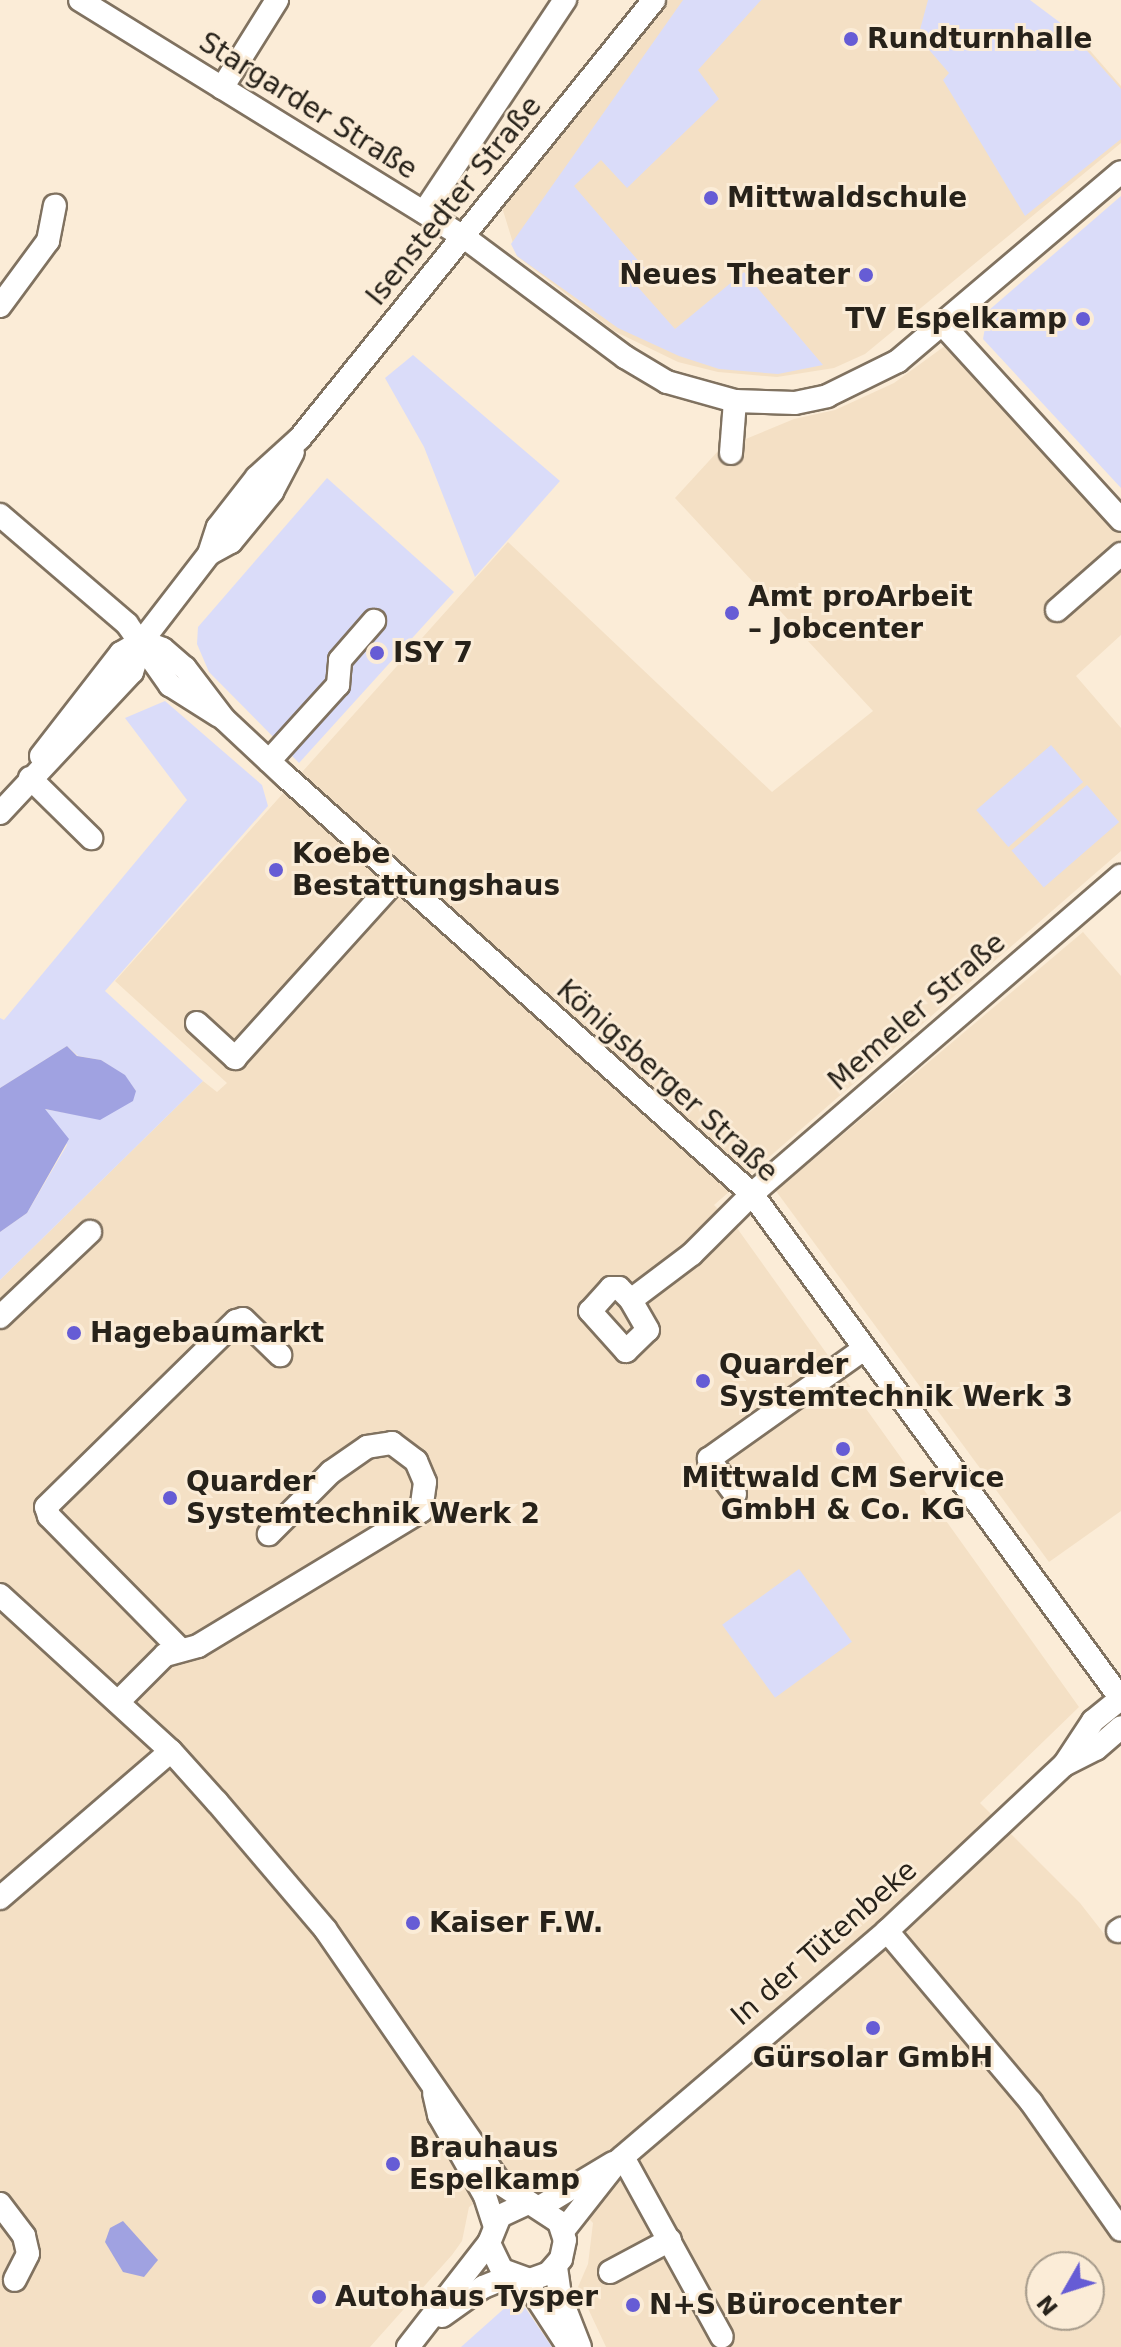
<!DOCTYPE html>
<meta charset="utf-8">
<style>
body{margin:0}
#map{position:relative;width:1121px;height:2347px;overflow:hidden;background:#fbecd7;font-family:"DejaVu Sans",sans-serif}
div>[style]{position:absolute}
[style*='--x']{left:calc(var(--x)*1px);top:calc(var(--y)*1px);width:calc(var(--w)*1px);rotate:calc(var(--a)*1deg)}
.built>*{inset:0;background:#f4e0c5}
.green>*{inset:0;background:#dadcf9;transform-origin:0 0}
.water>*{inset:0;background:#a0a2e1}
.roads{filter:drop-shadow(2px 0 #807260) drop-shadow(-2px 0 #807260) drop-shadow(0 2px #807260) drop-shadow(0 -2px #807260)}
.minor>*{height:22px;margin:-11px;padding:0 11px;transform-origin:11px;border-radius:11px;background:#fff}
.dots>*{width:22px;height:22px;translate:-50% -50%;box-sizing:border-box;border:4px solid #fbecd7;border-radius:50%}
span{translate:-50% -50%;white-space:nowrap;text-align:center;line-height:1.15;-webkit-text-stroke:6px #fbecd7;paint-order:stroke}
.poi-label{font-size:28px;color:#27221a;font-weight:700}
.left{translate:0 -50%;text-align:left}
.right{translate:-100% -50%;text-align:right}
.street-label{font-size:28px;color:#27221a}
.north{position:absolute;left:1025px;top:2251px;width:80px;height:80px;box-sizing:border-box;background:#fbecd7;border:2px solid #a69b8b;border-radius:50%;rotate:231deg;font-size:22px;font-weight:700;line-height:32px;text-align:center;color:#27221a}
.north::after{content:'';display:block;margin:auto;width:28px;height:36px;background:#665cd5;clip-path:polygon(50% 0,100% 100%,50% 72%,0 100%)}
</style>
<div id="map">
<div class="built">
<i style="clip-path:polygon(669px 0,1021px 0,1058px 28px,1065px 22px,1121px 86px,1121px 143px,865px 354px,834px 368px,777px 377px,718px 372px,678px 362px,614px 331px,517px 256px,501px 204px)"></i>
<i style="clip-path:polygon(evenodd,953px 340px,1121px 506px,1121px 635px,1076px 676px,1121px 728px,1121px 851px,714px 1205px,737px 1228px,1079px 1707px,980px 1803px,1080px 1903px,1112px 1944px,1121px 1938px,1121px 2347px,606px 2347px,578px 2287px,588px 2264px,593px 2223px,552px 2178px,522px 2171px,469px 2207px,462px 2241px,452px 2255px,370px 2347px,0 2347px,0 1280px,203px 1081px,217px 1092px,227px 1083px,115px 981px,508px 542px,772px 792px,873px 711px,675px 498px,719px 450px,794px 419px,835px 410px,894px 383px,953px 340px,1041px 2267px,1089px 2267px,1089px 2315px,1041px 2315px,1041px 2267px)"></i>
<i style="clip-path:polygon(1083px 932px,1121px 976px,1121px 1511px,1049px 1562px,776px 1191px)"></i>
</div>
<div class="green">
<i style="clip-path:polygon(683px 0,761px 0,698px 70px,719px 99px,627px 188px,601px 160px,574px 186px,648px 272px,637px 286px,675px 329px,744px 272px,823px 365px,778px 374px,719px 369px,679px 356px,618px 328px,517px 256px,511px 244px)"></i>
<i style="clip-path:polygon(928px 0,1030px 0,1066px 27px,1121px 89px,1121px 139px,1025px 216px,943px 80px,949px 73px,918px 37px)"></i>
<i style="clip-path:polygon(1121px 196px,1121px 488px,983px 339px,988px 311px)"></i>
<i style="clip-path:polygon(413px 355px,560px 481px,475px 577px,424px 447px,385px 378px)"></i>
<i style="clip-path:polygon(327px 478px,454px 592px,299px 763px,209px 672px,197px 644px,198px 627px)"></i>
<i style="clip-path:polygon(165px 701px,262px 785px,268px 806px,105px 991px,203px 1081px,0 1280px,0 1232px,27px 1213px,67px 1145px,44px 1109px,67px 1113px,136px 1091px,124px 1075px,101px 1060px,78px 1056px,67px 1046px,0 1088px,0 1018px,4px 1020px,187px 800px,125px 718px)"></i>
<i style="left:1051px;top:745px;width:49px;height:99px;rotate:49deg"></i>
<i style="left:1087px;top:785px;width:49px;height:100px;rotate:49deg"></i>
<i style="left:799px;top:1569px;width:90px;height:95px;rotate:54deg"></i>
<i style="clip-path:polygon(507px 2306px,524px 2306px,552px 2347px,461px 2347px)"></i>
</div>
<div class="water">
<i style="clip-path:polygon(67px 1046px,77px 1056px,101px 1060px,125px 1075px,136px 1091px,133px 1101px,100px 1120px,45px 1109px,69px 1139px,27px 1213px,0 1232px,0 1088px)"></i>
<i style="clip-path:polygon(123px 2221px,158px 2260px,144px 2277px,123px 2272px,105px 2242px,110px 2228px)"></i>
</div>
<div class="roads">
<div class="minor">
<i style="--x:80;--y:0;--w:451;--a:31.7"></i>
<i style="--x:464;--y:237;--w:201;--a:36.7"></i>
<i style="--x:625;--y:357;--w:49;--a:30.8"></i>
<i style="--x:667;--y:382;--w:71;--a:15.6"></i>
<i style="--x:735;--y:401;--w:60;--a:1.9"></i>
<i style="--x:795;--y:403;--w:33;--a:-12"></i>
<i style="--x:827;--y:396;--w:79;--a:-26.2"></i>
<i style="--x:898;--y:361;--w:292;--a:-40.3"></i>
<i style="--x:222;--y:88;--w:104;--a:-58"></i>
<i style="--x:424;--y:212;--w:255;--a:-56.4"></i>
<i style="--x:0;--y:306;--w:81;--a:-53.6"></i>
<i style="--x:48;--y:241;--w:36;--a:-79"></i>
<i style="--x:945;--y:327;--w:261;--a:47.6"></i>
<i style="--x:731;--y:453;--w:52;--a:-85.6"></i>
<i style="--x:0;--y:515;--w:167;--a:40.6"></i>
<i style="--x:127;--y:624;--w:75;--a:54.8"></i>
<i style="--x:170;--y:685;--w:58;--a:32.3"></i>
<i style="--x:209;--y:554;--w:25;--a:-29"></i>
<i style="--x:231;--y:542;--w:65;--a:-50.6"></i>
<i style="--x:272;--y:492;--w:45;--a:-62.3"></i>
<i style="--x:1057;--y:610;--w:85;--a:-41.2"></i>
<i style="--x:142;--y:641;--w:22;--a:21"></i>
<i style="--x:163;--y:649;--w:29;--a:41"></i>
<i style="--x:185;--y:668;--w:64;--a:52.6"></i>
<i style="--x:224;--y:719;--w:83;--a:43.1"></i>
<i style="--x:285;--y:776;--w:627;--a:41.83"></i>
<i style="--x:752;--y:1194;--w:625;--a:53.84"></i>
<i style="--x:41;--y:756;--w:130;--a:-52.2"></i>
<i style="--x:121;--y:653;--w:24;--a:-30"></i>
<i style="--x:269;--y:761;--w:103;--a:-47.8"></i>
<i style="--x:338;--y:685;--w:25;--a:-85"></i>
<i style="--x:340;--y:660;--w:52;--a:-48.9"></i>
<i style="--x:30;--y:778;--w:86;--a:44.5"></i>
<i style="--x:0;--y:813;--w:193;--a:-46.9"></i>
<i style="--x:132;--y:672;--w:33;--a:-72"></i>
<i style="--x:142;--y:641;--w:110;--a:-52.4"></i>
<i style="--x:209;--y:554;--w:28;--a:-72"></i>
<i style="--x:218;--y:527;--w:63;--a:-52"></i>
<i style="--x:257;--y:477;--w:58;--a:-42.2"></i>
<i style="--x:300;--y:438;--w:563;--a:-51.05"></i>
<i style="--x:197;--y:1023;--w:52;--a:42.6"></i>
<i style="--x:235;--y:1058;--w:241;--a:-47.9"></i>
<i style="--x:631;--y:1300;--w:17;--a:-135"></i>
<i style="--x:619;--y:1288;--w:8;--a:180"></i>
<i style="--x:611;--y:1288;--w:31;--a:132"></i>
<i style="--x:590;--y:1311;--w:54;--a:48"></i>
<i style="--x:626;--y:1351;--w:30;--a:-44"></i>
<i style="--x:648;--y:1330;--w:34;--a:-120"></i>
<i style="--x:631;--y:1300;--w:76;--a:-37"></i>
<i style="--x:692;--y:1254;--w:85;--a:-45"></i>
<i style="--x:752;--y:1194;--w:487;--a:-40.8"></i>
<i style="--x:0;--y:1317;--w:124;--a:-43.4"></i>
<i style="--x:735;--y:1494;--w:44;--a:-126.6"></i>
<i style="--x:709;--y:1459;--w:190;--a:-35.4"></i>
<i style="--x:0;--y:1595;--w:231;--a:42.4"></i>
<i style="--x:171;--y:1751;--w:69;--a:48"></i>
<i style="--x:217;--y:1802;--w:167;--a:49.6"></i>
<i style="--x:325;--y:1929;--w:310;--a:55.4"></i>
<i style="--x:501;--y:2184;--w:69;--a:33.2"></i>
<i style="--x:559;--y:2222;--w:19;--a:72"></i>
<i style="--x:565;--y:2240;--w:19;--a:102"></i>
<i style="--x:561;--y:2259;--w:18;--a:131"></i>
<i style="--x:549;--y:2273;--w:20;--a:160"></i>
<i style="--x:530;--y:2280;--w:30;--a:-160"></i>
<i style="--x:502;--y:2270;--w:30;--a:-116"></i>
<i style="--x:489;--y:2243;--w:29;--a:-68"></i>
<i style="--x:500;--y:2216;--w:29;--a:-25"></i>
<i style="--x:181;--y:1650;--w:188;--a:-134.6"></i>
<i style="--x:49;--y:1516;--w:9;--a:-108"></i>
<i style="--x:46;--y:1507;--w:266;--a:-44.4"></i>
<i style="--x:236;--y:1321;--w:7;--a:-16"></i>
<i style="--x:243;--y:1319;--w:52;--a:44.2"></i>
<i style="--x:118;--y:1702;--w:66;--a:-45"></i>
<i style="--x:165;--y:1655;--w:34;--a:-15"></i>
<i style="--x:198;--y:1646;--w:261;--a:-31.2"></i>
<i style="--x:421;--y:1511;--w:29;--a:-82"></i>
<i style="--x:425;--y:1482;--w:23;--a:-113"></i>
<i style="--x:416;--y:1461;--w:30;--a:-143"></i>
<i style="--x:392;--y:1443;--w:25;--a:171"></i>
<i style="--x:367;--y:1447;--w:44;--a:145.2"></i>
<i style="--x:331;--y:1472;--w:88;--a:135"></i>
<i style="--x:1064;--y:1765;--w:36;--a:-27"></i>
<i style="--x:1096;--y:1749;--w:33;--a:-41"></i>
<i style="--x:0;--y:1898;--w:225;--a:-40.7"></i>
<i style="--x:887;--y:1931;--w:224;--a:49.9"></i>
<i style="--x:1031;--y:2102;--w:156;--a:54.9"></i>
<i style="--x:1118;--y:1931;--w:4;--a:-34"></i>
<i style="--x:434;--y:2093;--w:23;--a:77"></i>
<i style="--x:439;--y:2115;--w:93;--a:60.4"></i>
<i style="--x:485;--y:2196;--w:29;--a:72"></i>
<i style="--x:623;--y:2157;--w:205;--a:61.2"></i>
<i style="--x:0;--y:2204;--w:40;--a:53"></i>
<i style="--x:24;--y:2236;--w:18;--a:77"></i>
<i style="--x:28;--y:2254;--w:29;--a:117"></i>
<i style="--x:540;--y:2207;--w:85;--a:-31.1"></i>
<i style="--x:563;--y:2231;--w:89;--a:-51.8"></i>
<i style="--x:618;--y:2161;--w:354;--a:-40.5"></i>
<i style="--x:887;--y:1931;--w:243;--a:-43.2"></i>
<i style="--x:1064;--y:1765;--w:53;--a:-56.6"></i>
<i style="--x:1093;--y:1721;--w:36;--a:-39"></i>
<i style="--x:556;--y:2267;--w:29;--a:82"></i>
<i style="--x:560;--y:2296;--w:55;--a:68.6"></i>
<i style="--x:610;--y:2272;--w:68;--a:-28.1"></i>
<i style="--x:525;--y:2280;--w:79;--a:56.9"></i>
<i style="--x:442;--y:2316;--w:50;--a:-35.3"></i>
<i style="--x:483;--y:2287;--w:29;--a:-22"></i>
<i style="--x:408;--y:2347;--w:132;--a:-52.1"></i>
</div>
</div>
<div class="dots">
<i style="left:851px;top:39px;background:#665cd5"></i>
<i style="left:711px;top:198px;background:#665cd5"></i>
<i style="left:866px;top:275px;background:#665cd5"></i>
<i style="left:1083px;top:319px;background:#665cd5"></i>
<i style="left:732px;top:613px;background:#665cd5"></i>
<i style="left:377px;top:653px;background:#665cd5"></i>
<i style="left:276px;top:870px;background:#665cd5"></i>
<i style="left:74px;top:1333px;background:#665cd5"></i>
<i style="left:703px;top:1381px;background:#665cd5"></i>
<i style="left:843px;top:1449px;background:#665cd5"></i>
<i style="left:170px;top:1498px;background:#665cd5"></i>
<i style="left:413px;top:1923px;background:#665cd5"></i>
<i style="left:873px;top:2028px;background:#665cd5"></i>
<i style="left:393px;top:2164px;background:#665cd5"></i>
<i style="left:319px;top:2297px;background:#665cd5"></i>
<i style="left:633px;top:2305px;background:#665cd5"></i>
</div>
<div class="poi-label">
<span class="left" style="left:867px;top:39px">Rundturnhalle</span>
<span class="left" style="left:727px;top:198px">Mittwaldschule</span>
<span class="right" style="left:850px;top:275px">Neues Theater</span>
<span class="right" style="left:1067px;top:319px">TV Espelkamp</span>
<span class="left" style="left:748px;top:613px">Amt proArbeit<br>– Jobcenter</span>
<span class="left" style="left:393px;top:653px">ISY 7</span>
<span class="left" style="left:292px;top:870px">Koebe<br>Bestattungshaus</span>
<span class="left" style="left:90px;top:1333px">Hagebaumarkt</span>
<span class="left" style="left:719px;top:1381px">Quarder<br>Systemtechnik Werk 3</span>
<span style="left:843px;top:1494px">Mittwald CM Service<br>GmbH &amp; Co. KG</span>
<span class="left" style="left:186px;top:1498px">Quarder<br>Systemtechnik Werk 2</span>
<span class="left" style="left:429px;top:1923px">Kaiser F.W.</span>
<span style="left:873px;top:2058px">Gürsolar GmbH</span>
<span class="left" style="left:409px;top:2164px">Brauhaus<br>Espelkamp</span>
<span class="left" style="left:335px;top:2297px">Autohaus Tysper</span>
<span class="left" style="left:649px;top:2305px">N+S Bürocenter</span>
</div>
<div class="street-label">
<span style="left:308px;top:106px;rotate:32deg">Stargarder Straße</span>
<span style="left:454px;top:201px;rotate:-51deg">Isenstedter Straße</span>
<span style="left:917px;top:1012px;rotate:-41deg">Memeler Straße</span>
<span style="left:667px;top:1081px;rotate:42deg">Königsberger Straße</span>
<span style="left:824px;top:1943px;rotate:-41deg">In der Tütenbeke</span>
</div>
<div class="north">N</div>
</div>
